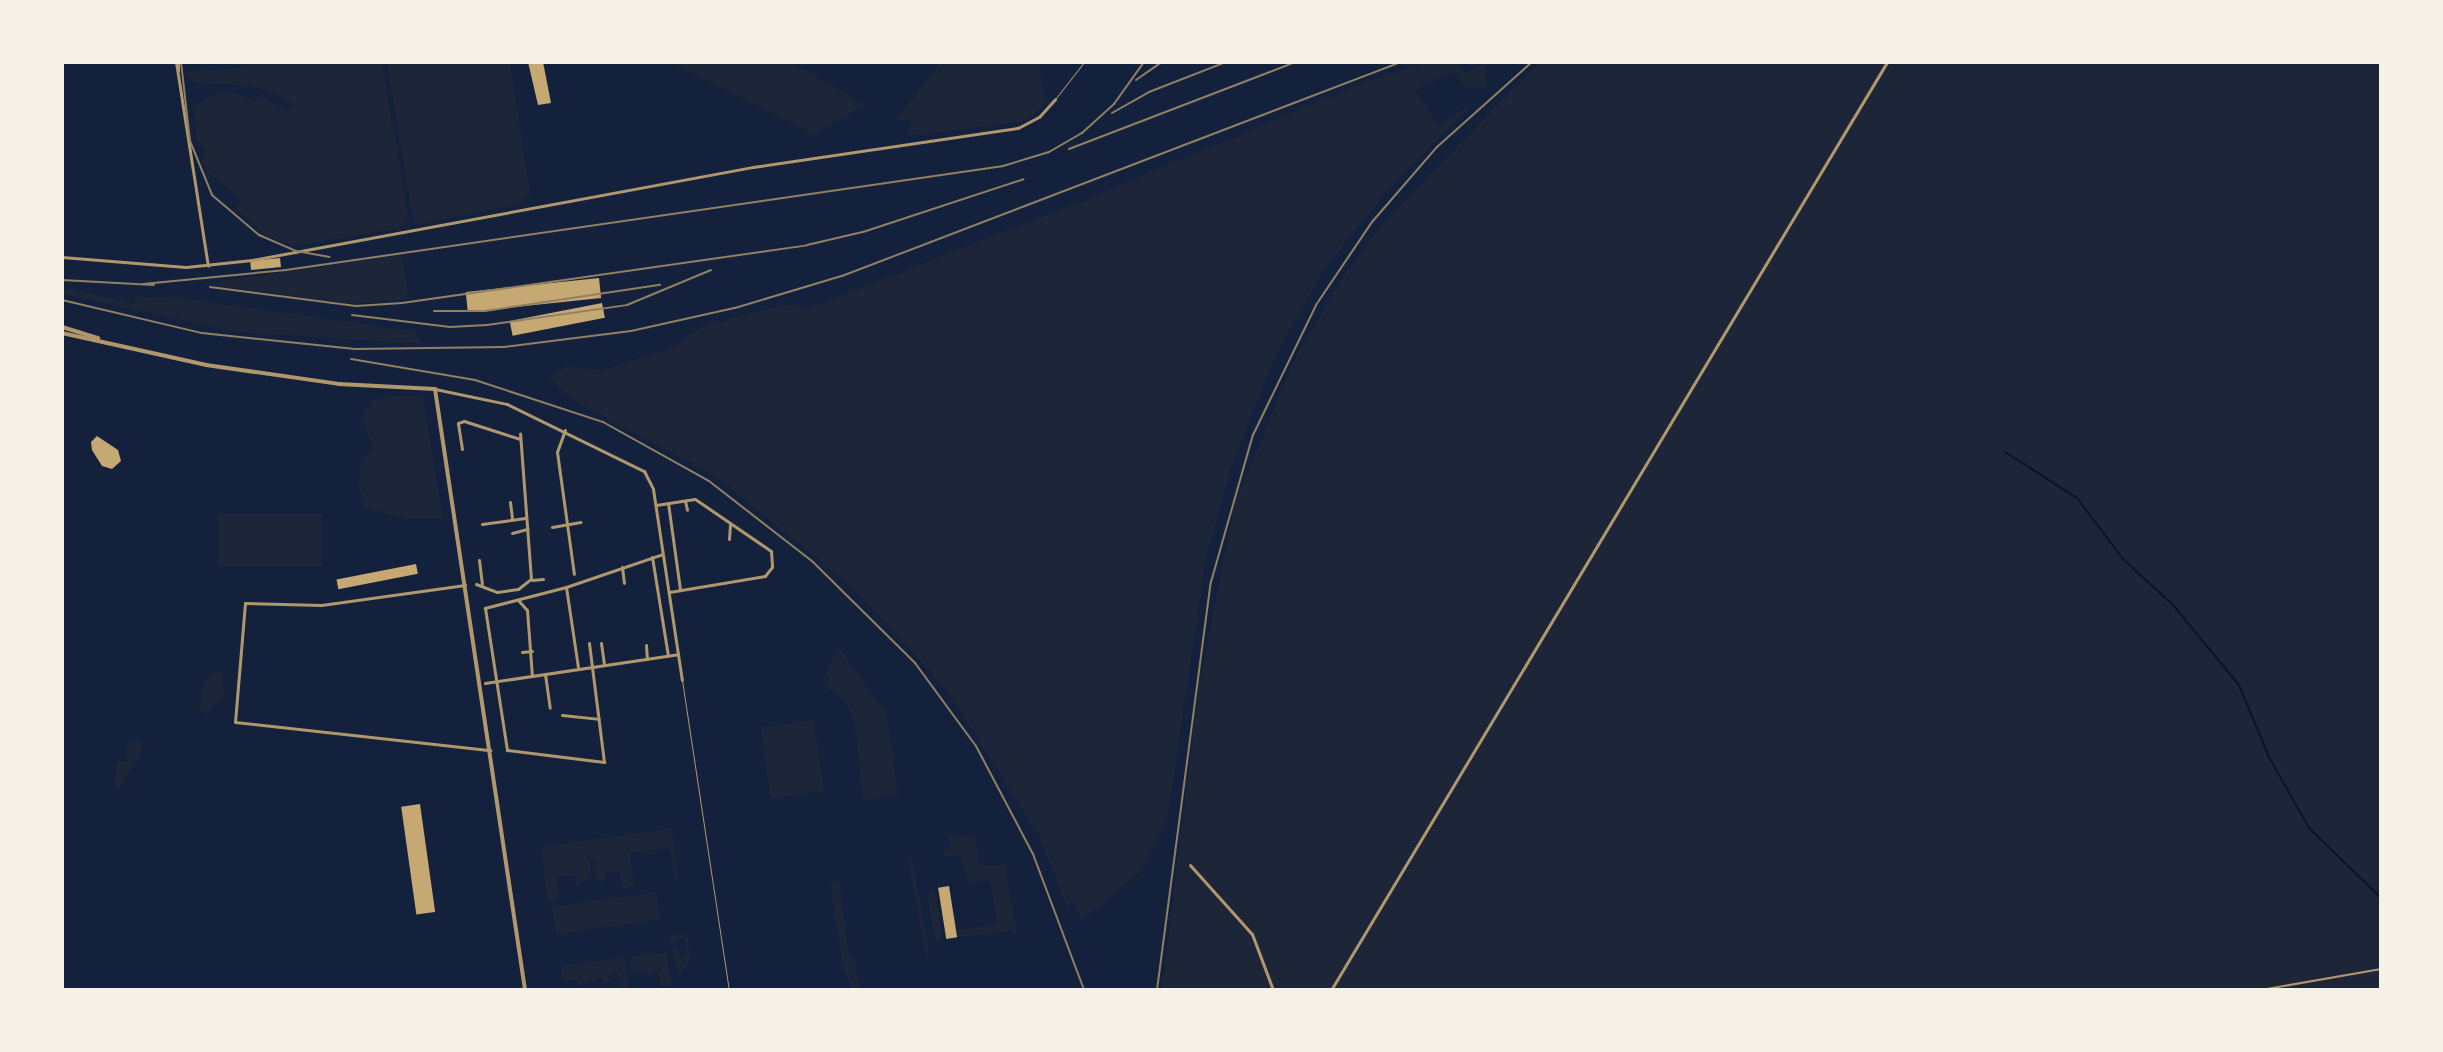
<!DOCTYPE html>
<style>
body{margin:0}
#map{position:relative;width:2443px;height:1052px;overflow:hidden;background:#14213d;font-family:"Noto Serif",serif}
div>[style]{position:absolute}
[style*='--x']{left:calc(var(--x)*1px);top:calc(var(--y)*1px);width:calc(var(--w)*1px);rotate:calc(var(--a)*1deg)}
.green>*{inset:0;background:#1d2539;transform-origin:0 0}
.stream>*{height:2px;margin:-1px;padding:0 1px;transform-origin:1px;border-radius:1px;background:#0b132b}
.building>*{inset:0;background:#c6a872;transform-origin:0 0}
.path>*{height:1px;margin:-0.5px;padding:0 0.5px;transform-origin:0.5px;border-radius:0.5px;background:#e5c07b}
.service>*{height:1px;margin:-0.5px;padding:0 0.5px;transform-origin:0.5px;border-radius:0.5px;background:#b1986c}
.pedestrian>*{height:2px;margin:-1px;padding:0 1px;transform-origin:1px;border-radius:1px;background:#b1986c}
.minor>*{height:3px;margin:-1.5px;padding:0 1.5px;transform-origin:1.5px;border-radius:1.5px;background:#b1986c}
.tertiary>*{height:4px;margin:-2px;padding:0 2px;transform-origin:2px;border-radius:2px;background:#b1986c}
.rail>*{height:2px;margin:-1px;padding:0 1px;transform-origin:1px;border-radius:1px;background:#918062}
span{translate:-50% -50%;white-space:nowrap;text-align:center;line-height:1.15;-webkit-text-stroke:8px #f6f1e7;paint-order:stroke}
.frame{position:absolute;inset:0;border:64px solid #f6f1e7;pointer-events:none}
</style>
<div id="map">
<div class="green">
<i style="clip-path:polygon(247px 62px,382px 62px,393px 131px,398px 130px,387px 62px,510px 62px,530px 193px,520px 204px,415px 225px,398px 131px,394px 131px,408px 218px,402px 228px,293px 246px,265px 234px,236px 210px,240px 201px,233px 191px,208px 173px,201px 162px,206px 151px,196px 138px,194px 107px,210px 95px,233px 93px,257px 101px,260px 97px,287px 110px,293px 106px,280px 95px,251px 86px,194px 82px,185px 71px,246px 68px)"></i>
<i style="clip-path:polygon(670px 62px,791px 62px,865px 105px,814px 134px)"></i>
<i style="clip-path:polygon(941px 62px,1039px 62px,1044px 95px,1050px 100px,1027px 121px,908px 136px,911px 120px,895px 120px)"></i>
<i style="clip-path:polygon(1428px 62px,1458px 62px,1465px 72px,1487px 64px,1485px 87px,1467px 90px,1454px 72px,1415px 90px,1438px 125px,1475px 102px,1386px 192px,1325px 268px,1274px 359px,1232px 465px,1206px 557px,1168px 816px,1140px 872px,1087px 917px,1080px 919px,1074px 903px,1067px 906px,1039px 836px,948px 691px,853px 588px,721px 480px,567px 396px,549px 378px,566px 366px,602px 370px,672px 348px,701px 327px,756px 311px,791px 305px,809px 308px,1077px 203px,1365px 82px)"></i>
<i style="clip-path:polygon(1539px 62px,2381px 62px,2381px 990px,1162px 990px,1199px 684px,1235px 503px,1296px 357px,1340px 282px,1383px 223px)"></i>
<i style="clip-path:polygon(402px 255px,409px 299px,355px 304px,202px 284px)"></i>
<i style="clip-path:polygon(67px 288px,134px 304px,137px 296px,188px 299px,414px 331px,422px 344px,238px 332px,62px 294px)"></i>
<i style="clip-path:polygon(393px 396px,423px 397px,443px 519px,408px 519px,365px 508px,358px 482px,362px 461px,373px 448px,362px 417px,373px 400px)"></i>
<i style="left:322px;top:514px;width:52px;height:104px;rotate:90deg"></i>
<i style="clip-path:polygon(838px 646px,887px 715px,898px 794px,863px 801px,854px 719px,845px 701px,822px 683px)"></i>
<i style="clip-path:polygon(220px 672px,225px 693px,206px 715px,199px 710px,204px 687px,211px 673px)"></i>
<i style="left:814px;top:720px;width:72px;height:54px;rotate:82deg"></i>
<i style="clip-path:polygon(127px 739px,142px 740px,141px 753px,119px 789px,113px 787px,118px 761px,126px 761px)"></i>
<i style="clip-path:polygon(672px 828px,679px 880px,675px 881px,670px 848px,630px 853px,634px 886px,622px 889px,619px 872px,605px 873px,606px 880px,600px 882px,594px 872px,598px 859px,590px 859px,591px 877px,577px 885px,576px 875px,557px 877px,560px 899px,548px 901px,541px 847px)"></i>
<i style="clip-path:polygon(947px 832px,953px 838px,975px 834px,980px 865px,1005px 865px,1018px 940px,1013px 931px,957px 937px,956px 931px,997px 924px,990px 880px,968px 883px,962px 855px,944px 857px,943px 852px,950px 851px)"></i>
<i style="clip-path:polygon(911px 852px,930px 955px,927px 960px,907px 857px)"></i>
<i style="clip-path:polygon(839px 881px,849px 955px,854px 955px,860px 990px,852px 990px,843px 964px,830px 883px)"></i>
<i style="clip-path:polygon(935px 891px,943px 940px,934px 940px,928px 896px)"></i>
<i style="left:656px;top:892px;width:28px;height:105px;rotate:82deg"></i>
<i style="clip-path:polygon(687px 934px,691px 961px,679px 975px,672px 949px,678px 948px,679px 958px,687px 956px,685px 937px,671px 945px,669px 935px)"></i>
<i style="clip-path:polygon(666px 952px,672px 985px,661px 986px,658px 971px,648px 975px,647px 969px,631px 972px,629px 957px)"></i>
<i style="clip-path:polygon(624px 957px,629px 990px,620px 986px,618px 973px,609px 974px,610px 982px,603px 983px,601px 977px,578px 986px,577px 979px,563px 981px,561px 966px)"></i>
</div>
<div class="stream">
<i style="--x:2005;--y:452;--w:85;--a:32.6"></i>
<i style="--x:2077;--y:498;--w:76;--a:53"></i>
<i style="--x:2123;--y:559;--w:68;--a:42.6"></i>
<i style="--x:2173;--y:605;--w:104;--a:50.5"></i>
<i style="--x:2239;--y:685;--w:78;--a:67.4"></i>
<i style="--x:2269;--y:757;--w:81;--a:60.6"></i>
<i style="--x:2309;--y:828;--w:100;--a:44.2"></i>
</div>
<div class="building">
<i style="clip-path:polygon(528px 62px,543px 62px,551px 103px,538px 105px)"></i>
<i style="left:280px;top:258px;width:9px;height:30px;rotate:84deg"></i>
<i style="left:599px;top:278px;width:20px;height:134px;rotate:84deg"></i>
<i style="left:602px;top:303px;width:15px;height:94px;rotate:79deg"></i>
<i style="clip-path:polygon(97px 436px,118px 450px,121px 461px,112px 469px,102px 466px,92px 450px,91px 442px)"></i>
<i style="left:416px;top:564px;width:10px;height:81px;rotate:79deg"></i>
<i style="left:420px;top:804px;width:109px;height:19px;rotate:82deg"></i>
<i style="left:949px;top:886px;width:52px;height:11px;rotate:81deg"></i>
</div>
<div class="path">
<i style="--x:2248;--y:990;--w:10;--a:-11"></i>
</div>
<div class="service">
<i style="--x:1056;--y:98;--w:46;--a:-52.1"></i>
<i style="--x:682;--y:680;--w:314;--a:81.4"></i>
</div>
<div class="pedestrian">
<i style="--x:2261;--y:990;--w:122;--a:-9.9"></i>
</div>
<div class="minor">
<i style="--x:176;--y:62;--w:206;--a:81.1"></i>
<i style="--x:178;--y:71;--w:9;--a:-90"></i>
<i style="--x:62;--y:257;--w:124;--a:4.6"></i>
<i style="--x:186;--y:267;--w:66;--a:-6.1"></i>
<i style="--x:252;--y:260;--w:510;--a:-10.52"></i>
<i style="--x:753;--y:167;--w:268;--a:-8.4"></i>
<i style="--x:1018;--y:128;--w:24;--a:-28"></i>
<i style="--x:1039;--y:117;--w:24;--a:-48"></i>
<i style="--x:435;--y:389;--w:74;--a:11.8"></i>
<i style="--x:507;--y:404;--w:153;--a:26.1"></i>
<i style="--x:644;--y:471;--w:20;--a:63"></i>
<i style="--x:653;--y:489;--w:193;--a:81.4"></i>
<i style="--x:565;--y:430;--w:23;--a:110"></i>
<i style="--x:557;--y:452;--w:123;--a:82.1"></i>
<i style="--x:462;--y:449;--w:26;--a:-99"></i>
<i style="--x:458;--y:423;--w:6;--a:-18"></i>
<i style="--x:464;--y:421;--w:59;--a:17.8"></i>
<i style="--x:685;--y:501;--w:9;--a:77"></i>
<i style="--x:510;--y:502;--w:17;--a:83"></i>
<i style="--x:668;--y:503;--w:88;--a:82.1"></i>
<i style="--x:656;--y:505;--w:39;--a:-9"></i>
<i style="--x:695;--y:499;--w:92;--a:34.4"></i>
<i style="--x:771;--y:551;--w:16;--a:86"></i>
<i style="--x:772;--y:567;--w:11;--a:128"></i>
<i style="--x:765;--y:576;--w:97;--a:170.5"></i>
<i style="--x:482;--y:524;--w:43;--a:-7.9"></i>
<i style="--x:552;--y:527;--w:29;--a:-10"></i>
<i style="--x:512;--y:533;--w:16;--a:-15"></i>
<i style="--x:729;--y:539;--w:16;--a:-86"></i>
<i style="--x:652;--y:557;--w:100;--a:80.8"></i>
<i style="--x:479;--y:560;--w:24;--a:83"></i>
<i style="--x:622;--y:567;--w:16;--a:83"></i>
<i style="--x:532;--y:580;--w:11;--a:-5"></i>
<i style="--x:476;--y:584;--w:22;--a:21"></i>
<i style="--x:497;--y:592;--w:21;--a:-8"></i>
<i style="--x:518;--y:589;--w:16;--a:-38"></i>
<i style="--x:531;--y:579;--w:146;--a:-94.3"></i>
<i style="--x:465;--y:585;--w:145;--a:172.1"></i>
<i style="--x:321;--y:605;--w:76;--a:-178.5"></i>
<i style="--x:245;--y:603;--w:119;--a:94.8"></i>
<i style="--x:235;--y:722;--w:257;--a:6.3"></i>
<i style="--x:566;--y:587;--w:84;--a:165.5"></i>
<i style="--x:485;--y:608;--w:144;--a:81.2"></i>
<i style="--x:507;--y:750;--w:98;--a:7.1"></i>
<i style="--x:604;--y:762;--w:120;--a:-97.2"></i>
<i style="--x:566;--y:587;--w:102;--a:-18.8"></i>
<i style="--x:566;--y:587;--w:81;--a:81.5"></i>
<i style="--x:518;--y:600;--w:13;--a:48"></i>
<i style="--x:527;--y:610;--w:66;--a:85.7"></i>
<i style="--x:601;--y:643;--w:22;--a:82"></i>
<i style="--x:646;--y:645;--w:14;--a:86"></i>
<i style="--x:522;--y:652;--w:10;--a:-6"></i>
<i style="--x:545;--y:674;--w:34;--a:82"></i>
<i style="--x:485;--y:683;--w:195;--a:-8.5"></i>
<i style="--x:562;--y:715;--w:37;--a:6"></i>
<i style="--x:1190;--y:865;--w:93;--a:48.1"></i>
<i style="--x:1252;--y:934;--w:60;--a:69.4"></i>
<i style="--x:1331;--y:990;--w:1082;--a:-59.07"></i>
</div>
<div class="tertiary">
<i style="--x:62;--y:327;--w:38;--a:17"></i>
<i style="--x:62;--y:333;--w:148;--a:12.5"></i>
<i style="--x:206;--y:365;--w:134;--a:8.1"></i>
<i style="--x:339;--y:384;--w:96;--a:3"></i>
<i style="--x:435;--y:389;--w:608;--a:81.48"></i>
</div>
<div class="rail">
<i style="--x:181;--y:62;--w:80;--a:83.5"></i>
<i style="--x:190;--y:141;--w:58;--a:67.8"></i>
<i style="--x:212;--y:195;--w:62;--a:40.4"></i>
<i style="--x:259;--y:235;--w:40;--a:23.4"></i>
<i style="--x:296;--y:251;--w:34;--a:10"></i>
<i style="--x:1136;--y:80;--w:32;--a:-35"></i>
<i style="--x:1112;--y:113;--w:43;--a:-29.6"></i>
<i style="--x:1149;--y:92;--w:83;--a:-21.3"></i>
<i style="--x:1069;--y:149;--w:243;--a:-21"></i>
<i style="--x:62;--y:280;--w:92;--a:3.1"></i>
<i style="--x:143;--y:284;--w:144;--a:-5.6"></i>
<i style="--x:286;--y:270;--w:725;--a:-8.25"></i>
<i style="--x:1003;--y:166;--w:48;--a:-16.9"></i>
<i style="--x:1049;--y:152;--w:38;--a:-30"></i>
<i style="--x:1082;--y:133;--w:43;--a:-42.2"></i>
<i style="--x:1114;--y:104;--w:52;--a:-54.5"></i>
<i style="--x:210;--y:287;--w:147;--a:7.4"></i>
<i style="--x:356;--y:306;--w:46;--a:-3.7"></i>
<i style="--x:402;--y:303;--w:409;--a:-8.1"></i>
<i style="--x:807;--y:245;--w:57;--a:-13.1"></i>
<i style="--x:863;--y:232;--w:169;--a:-18.2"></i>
<i style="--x:62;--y:300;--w:144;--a:13.3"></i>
<i style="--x:202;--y:333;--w:154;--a:6"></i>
<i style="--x:355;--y:349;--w:149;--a:-0.8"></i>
<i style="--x:504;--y:347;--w:128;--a:-7.2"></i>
<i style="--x:631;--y:331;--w:107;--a:-12.5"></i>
<i style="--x:735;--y:308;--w:112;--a:-16.7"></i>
<i style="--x:842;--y:276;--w:599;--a:-20.95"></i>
<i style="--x:434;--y:311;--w:51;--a:0"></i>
<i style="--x:485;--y:311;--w:177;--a:-8.5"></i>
<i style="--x:352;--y:315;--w:99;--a:7"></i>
<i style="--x:450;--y:327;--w:37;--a:-3"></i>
<i style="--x:487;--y:325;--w:141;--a:-8.1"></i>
<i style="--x:627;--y:305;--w:91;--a:-22.6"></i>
<i style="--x:351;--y:359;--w:126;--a:9.6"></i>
<i style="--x:475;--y:380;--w:135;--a:18.2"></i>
<i style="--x:603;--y:422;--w:121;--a:29.1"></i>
<i style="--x:709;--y:481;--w:132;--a:37.9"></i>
<i style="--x:813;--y:562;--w:144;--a:44.7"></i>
<i style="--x:915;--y:663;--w:103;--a:53.7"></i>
<i style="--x:976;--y:746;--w:122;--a:62.2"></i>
<i style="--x:1033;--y:854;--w:145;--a:69.4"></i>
<i style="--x:1157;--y:990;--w:412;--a:-82.5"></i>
<i style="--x:1211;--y:582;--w:153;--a:-74.1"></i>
<i style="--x:1253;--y:435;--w:144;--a:-64.1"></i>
<i style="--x:1316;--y:305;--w:100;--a:-56"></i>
<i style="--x:1372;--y:222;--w:99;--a:-49.1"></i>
<i style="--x:1437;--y:147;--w:127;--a:-41.8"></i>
</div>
<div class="frame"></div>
</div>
